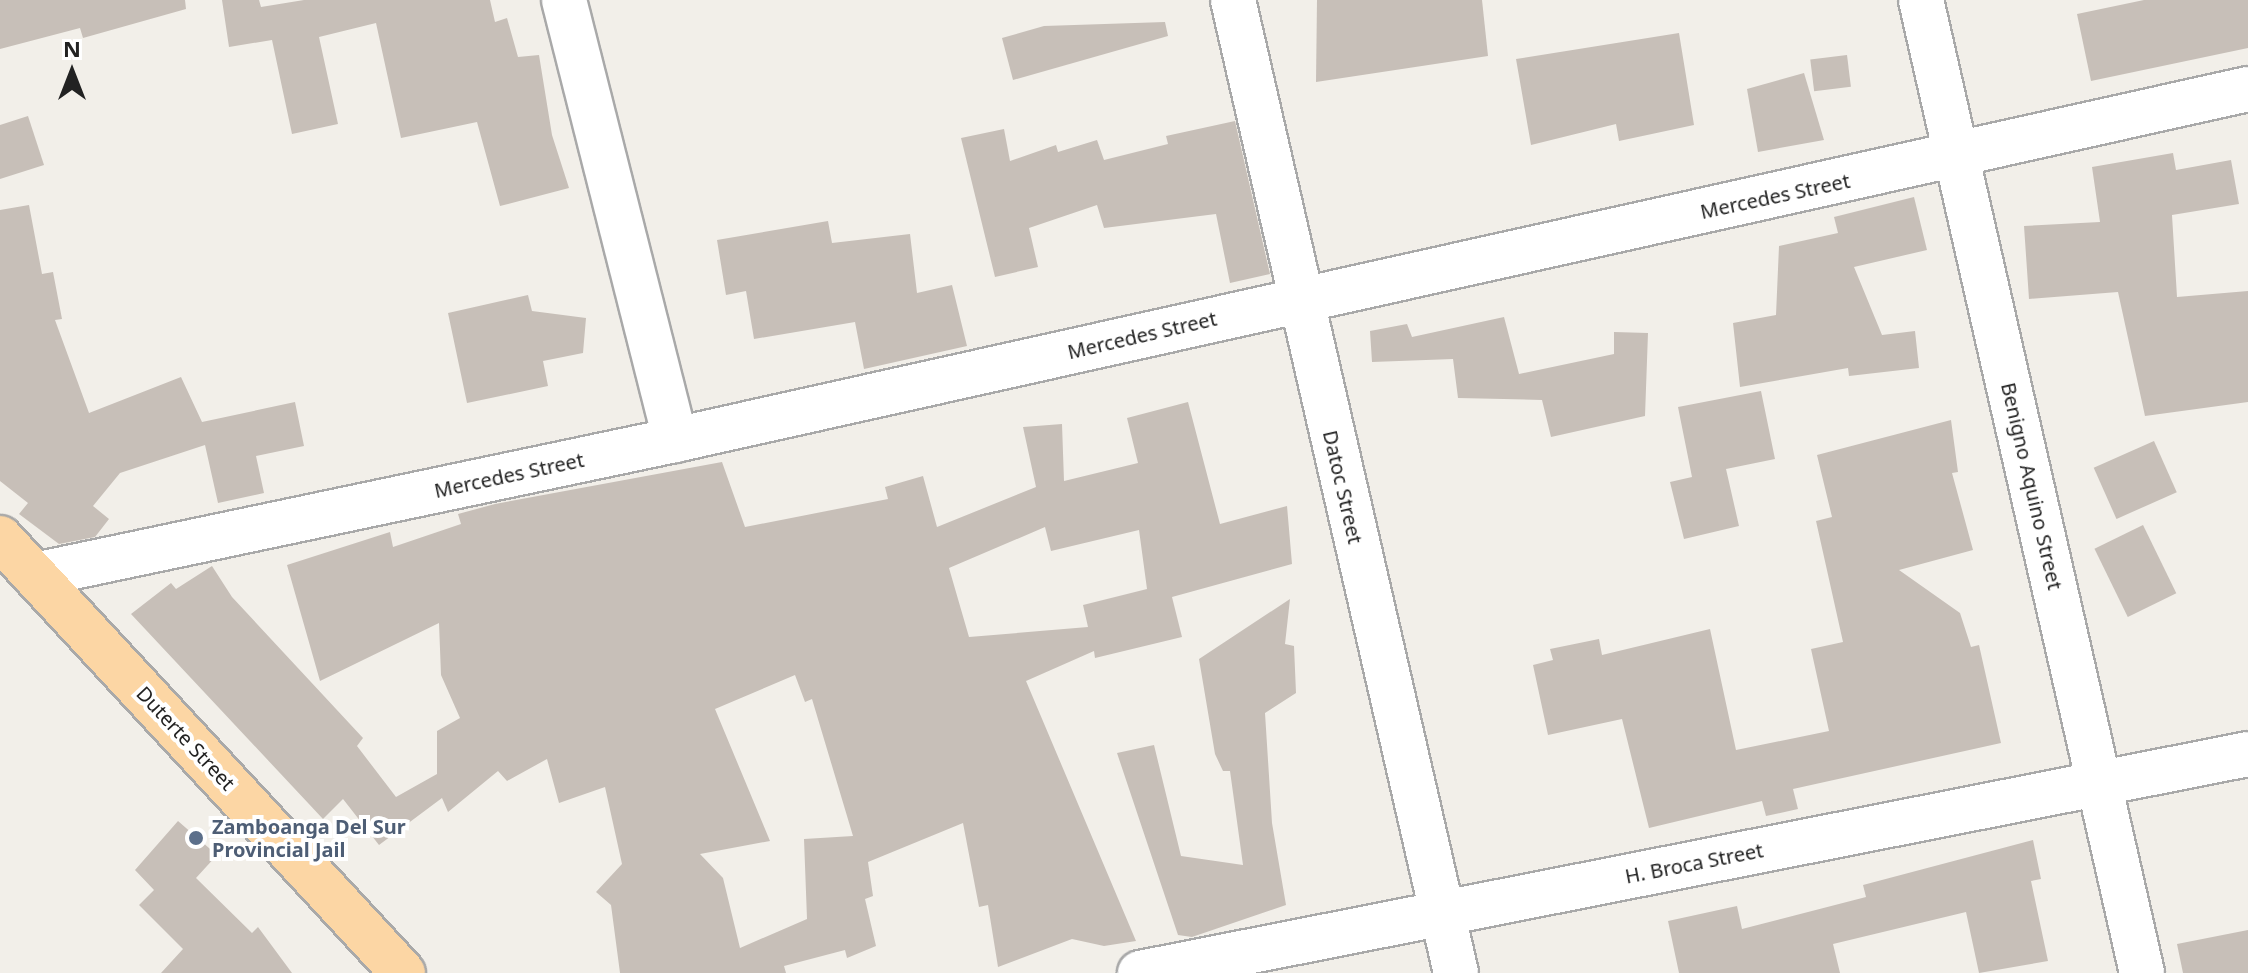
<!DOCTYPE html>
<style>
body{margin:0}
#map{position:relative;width:2248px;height:973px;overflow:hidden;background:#f2efe9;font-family:"Noto Sans",sans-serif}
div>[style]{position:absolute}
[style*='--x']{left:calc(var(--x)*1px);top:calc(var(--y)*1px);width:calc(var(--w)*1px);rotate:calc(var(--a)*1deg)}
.building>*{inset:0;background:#c7bfb8;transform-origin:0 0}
.roads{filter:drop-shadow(2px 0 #a9a9a9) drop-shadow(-2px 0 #a9a9a9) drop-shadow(0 2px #a9a9a9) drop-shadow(0 -2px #a9a9a9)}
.minor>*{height:44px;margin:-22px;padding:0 22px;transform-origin:22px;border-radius:22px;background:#fff}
.major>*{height:44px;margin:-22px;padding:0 22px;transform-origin:22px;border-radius:22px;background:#fcd6a4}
.dots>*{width:22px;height:22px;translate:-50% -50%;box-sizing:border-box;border:4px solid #fff;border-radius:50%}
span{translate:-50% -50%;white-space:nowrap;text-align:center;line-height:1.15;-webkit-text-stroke:8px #fff;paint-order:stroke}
.street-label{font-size:20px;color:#222}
.service-label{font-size:20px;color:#4e5e75;font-weight:700}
.left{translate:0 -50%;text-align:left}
.north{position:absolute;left:32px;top:32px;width:80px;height:80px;-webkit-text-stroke:6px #fff;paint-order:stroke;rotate:0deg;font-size:22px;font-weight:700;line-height:32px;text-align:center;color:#222}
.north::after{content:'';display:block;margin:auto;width:28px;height:36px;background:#222;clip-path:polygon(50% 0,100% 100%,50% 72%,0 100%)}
</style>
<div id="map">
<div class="building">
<i style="clip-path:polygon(0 0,185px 0,186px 9px,83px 38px,80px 28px,0 49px)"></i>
<i style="clip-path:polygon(222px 0,259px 0,261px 7px,304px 0,490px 0,495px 22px,507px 18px,518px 57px,539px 55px,552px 135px,569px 188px,500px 206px,477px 122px,401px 138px,376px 23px,319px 37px,338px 124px,292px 134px,272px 40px,229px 47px)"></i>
<i style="clip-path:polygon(1317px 0,1482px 0,1488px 56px,1316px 82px)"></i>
<i style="clip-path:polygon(2144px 0,2248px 0,2248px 48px,2091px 81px,2077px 14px)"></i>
<i style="clip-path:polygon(1165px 22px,1168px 36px,1013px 80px,1002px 38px,1044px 26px)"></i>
<i style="clip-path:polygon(1679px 33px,1694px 125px,1619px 141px,1616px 124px,1531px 145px,1516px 59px)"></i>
<i style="left:1847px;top:55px;width:32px;height:37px;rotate:83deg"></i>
<i style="clip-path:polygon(1804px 73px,1824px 140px,1758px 152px,1747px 89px)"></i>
<i style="clip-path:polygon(28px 116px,44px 165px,0 179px,0 125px)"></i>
<i style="clip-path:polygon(1235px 121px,1270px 274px,1230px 283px,1216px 214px,1104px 228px,1097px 205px,1029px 228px,1038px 267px,995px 277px,961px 138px,1004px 129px,1010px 161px,1056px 145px,1058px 152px,1097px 140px,1104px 160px,1168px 144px,1166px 136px)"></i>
<i style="clip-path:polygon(2173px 153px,2176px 170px,2231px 160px,2239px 204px,2172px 215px,2177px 297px,2248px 291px,2248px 402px,2145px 416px,2118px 292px,2029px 299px,2024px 226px,2100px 222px,2092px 167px)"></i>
<i style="clip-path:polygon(1914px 197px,1927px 250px,1854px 267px,1882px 335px,1915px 331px,1919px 368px,1849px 376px,1848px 368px,1740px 387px,1733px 323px,1776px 315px,1779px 246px,1838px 233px,1834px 217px)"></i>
<i style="clip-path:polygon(29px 205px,42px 274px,53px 272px,62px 319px,55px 320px,89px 413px,181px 377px,202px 422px,295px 402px,304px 446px,256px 456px,264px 493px,218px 503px,205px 445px,120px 473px,93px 506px,109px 519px,95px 537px,59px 544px,19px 514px,28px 503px,0 481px,0 210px)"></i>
<i style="clip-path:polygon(828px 221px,832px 243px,910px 234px,917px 293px,952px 285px,967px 346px,864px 369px,855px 322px,754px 339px,746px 291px,726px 295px,717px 240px)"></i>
<i style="clip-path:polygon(528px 295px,532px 311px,586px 318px,583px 353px,543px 361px,548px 386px,467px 403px,448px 313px)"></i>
<i style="clip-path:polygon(1504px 317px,1519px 374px,1614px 354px,1614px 332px,1648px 333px,1645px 416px,1551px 437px,1542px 400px,1458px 398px,1453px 359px,1372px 362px,1370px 331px,1407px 324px,1412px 337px)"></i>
<i style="clip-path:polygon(1761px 391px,1775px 459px,1726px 469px,1739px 526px,1684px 539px,1670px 482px,1692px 477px,1678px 407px)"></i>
<i style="clip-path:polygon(evenodd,1188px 402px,1220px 524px,1287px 506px,1292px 564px,1172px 597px,1182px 637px,1095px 658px,1094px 651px,1026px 681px,1136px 941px,1104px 946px,1072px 939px,998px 967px,988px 905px,979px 907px,963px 823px,868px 862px,873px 896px,865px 899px,876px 946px,847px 958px,845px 950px,784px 966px,786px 973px,620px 973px,611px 905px,596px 892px,622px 864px,605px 787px,559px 803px,547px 759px,507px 781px,498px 771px,448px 812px,442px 798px,379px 845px,343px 799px,323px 819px,131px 614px,171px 583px,176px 589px,212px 566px,232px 597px,363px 738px,357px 746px,396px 797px,437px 774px,437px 731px,460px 718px,441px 675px,439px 623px,320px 681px,287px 565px,390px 532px,393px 547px,461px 524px,458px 514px,495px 504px,722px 462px,745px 527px,888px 499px,885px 487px,923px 476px,937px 527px,1036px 487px,1023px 427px,1062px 424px,1064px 481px,1138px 463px,1127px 418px,1188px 402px,1045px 527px,1051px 551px,1139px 530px,1147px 589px,1083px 605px,1088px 627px,969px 637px,949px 568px,1045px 527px,1188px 402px,795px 675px,805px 702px,812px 699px,853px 836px,804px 839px,807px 919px,740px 948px,723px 878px,700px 854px,770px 841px,715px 709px,795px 675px)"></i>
<i style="clip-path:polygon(1951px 420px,1958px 472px,1952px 473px,1973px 550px,1899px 570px,1960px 613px,1971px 647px,1979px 645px,2001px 743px,1793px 789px,1798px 809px,1766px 816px,1762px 801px,1649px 828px,1622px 719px,1548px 735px,1533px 665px,1553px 660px,1550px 649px,1599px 639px,1602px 655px,1710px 629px,1736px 750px,1829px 731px,1811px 649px,1843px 642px,1816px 521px,1832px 517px,1817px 455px)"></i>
<i style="left:2154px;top:441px;width:56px;height:66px;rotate:66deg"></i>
<i style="left:2143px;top:525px;width:76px;height:54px;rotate:64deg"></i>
<i style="clip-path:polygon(1290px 599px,1285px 644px,1294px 646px,1296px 693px,1265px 713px,1272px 823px,1286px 905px,1192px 937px,1178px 935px,1117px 753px,1154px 745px,1181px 856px,1243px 865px,1230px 771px,1223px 771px,1215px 754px,1199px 659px)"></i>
<i style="clip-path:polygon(178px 821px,217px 855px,196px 878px,252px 933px,258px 927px,292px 973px,161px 973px,183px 949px,139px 905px,154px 890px,135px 870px)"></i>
<i style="clip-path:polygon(2033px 840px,2041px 879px,2031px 881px,2048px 961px,1979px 973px,1966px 912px,1833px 944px,1840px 973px,1679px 973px,1668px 921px,1737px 906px,1742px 929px,1866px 897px,1863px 885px)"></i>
<i style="clip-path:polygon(2248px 930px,2248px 973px,2183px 973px,2177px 944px)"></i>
</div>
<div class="roads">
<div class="minor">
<i style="--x:564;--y:0;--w:454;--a:75.8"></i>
<i style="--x:1233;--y:0;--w:998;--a:77.09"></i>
<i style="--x:1921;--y:0;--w:998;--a:77.2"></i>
<i style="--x:35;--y:575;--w:654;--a:-11.91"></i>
<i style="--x:675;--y:440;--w:1612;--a:-12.58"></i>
<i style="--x:1140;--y:973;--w:1129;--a:-11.18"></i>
</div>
<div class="major">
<i style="--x:0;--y:538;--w:593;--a:47.19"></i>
</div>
</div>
<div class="dots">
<i style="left:196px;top:838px;background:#5c6f8a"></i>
</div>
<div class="street-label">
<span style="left:1775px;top:196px;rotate:-12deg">Mercedes Street</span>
<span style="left:1142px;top:335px;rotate:-13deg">Mercedes Street</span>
<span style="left:509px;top:475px;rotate:-12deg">Mercedes Street</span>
<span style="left:2032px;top:486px;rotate:77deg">Benigno Aquino Street</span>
<span style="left:1343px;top:487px;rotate:77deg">Datoc Street</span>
<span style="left:186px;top:738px;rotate:47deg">Duterte Street</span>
<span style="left:1694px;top:863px;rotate:-11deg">H. Broca Street</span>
</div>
<div class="service-label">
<span class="left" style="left:212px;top:838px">Zamboanga Del Sur<br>Provincial Jail</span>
</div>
<div class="north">N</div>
</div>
